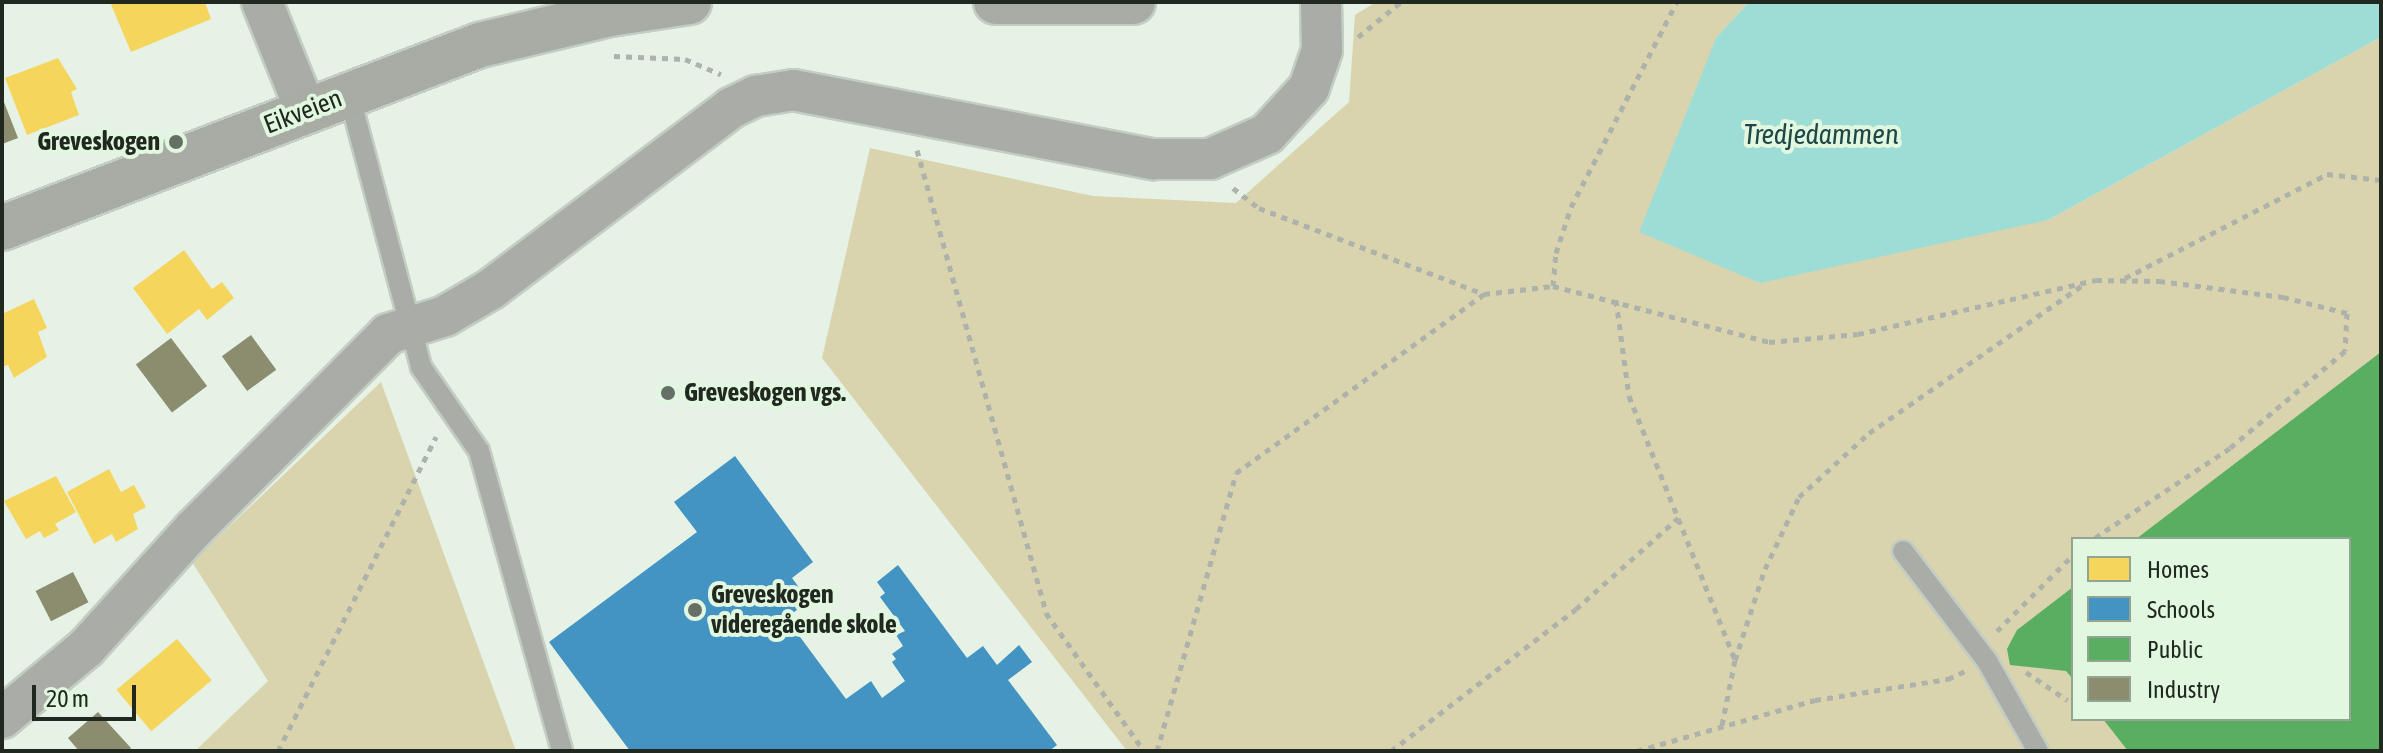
<!DOCTYPE html>
<meta charset="utf-8">
<style>
body{margin:0}
#map{position:relative;width:2383px;height:753px;overflow:hidden;background:#e6f2e5;font-family:"Asap Condensed",sans-serif}
div>[style]{position:absolute}
[style*='--x']{left:calc(var(--x)*1px);top:calc(var(--y)*1px);width:calc(var(--w)*1px);rotate:calc(var(--a)*1deg)}
.forest>*{inset:0;background:#d9d4ad}
.water>*{inset:0;background:#9edcd6}
.homes>*{inset:0;background:#f6d55c;transform-origin:0 0}
.schools>*{inset:0;background:#4393c3}
.public>*{inset:0;background:#5aae61}
.industry>*{inset:0;background:#8c8c6e;transform-origin:0 0}
.path>*{height:5px;margin-top:-2.5px;transform-origin:0;background:repeating-linear-gradient(90deg,#adb2ab 0 6px,transparent 0 12px)}
.roads{filter:drop-shadow(2px 0 #c3cdc2) drop-shadow(-2px 0 #c3cdc2) drop-shadow(0 2px #c3cdc2) drop-shadow(0 -2px #c3cdc2)}
.service>*{height:20px;margin:-10px;padding:0 10px;transform-origin:10px;border-radius:10px;background:#aaaca8}
.minor>*{height:40px;margin:-20px;padding:0 20px;transform-origin:20px;border-radius:20px;background:#aaaca8}
.secondary>*{height:44px;margin:-22px;padding:0 22px;transform-origin:22px;border-radius:22px;background:#a8aca5}
.dots>*{width:22px;height:22px;translate:-50% -50%;box-sizing:border-box;border:4px solid #e1f7e0;border-radius:50%}
span{translate:-50% -50%;white-space:nowrap;text-align:center;line-height:1.15;-webkit-text-stroke:8px #e1f7e0;paint-order:stroke}
.street-label{font-size:26px;color:#212820}
.poi-label{font-size:26px;color:#212820;font-weight:700}
.right{translate:-100% -50%;text-align:right}
.left{translate:0 -50%;text-align:left}
.water-label{font-size:28px;color:#1f4746;font-style:italic}
.frame{position:absolute;inset:0;border:4px solid #212820;pointer-events:none}
.legend{position:absolute;left:2071px;top:537px;width:280px;height:184px;box-sizing:border-box;background:#e1f7e0;border:2px solid #94a493;margin:0;padding:10px 14px;list-style:none;font-size:24px;color:#212820}
.legend li{display:flex;align-items:center;gap:16px;height:40px}
.legend b{width:40px;border:2px solid #94a493}
.scale{position:absolute;left:32px;top:685px;width:104px;height:36px;box-sizing:border-box;border:4px solid #212820;border-top:0;padding-left:10px;font-size:24px;line-height:28px;white-space:nowrap;color:#212820;-webkit-text-stroke:6px #e1f7e0;paint-order:stroke}
</style>
<div id="map">
<div class="forest">
<i style="clip-path:polygon(evenodd,1376px 2px,1749px 2px,1716px 38px,2048px 220px,2381px 37px,2381px 751px,1127px 751px,822px 358px,870px 148px,1093px 196px,1236px 203px,1349px 102px,1355px 15px,1376px 2px,2073px 539px,2349px 539px,2349px 719px,2073px 719px,2073px 539px)"></i>
<i style="clip-path:polygon(381px 382px,516px 751px,195px 751px,268px 681px,192px 562px)"></i>
</div>
<div class="water">
<i style="clip-path:polygon(1749px 2px,2381px 2px,2381px 37px,2048px 220px,1760px 283px,1639px 232px,1716px 38px)"></i>
</div>
<div class="homes">
<i style="clip-path:polygon(110px 2px,205px 2px,211px 19px,131px 52px)"></i>
<i style="clip-path:polygon(58px 58px,77px 89px,71px 92px,79px 115px,27px 135px,5px 78px)"></i>
<i style="clip-path:polygon(184px 250px,212px 289px,222px 282px,234px 298px,207px 320px,199px 309px,167px 334px,133px 288px)"></i>
<i style="clip-path:polygon(34px 299px,47px 328px,38px 332px,47px 357px,14px 378px,8px 365px,2px 367px,2px 314px)"></i>
<i style="clip-path:polygon(109px 469px,121px 492px,134px 485px,146px 507px,133px 514px,138px 529px,116px 542px,112px 534px,94px 544px,67px 492px)"></i>
<i style="clip-path:polygon(56px 476px,76px 512px,55px 524px,59px 530px,44px 538px,40px 531px,26px 539px,4px 501px)"></i>
<i style="left:177px;top:639px;width:54px;height:79px;rotate:50deg"></i>
</div>
<div class="schools">
<i style="clip-path:polygon(735px 456px,813px 562px,792px 578px,809px 601px,786px 618px,846px 699px,871px 681px,882px 698px,905px 681px,892px 662px,896px 659px,892px 654px,903px 646px,896px 635px,905px 631px,880px 597px,885px 593px,877px 582px,898px 565px,967px 658px,983px 646px,997px 665px,1019px 645px,1032px 662px,1008px 680px,1057px 745px,1049px 751px,630px 751px,549px 642px,697px 532px,674px 502px)"></i>
</div>
<div class="public">
<i style="clip-path:polygon(2381px 352px,2381px 751px,2128px 751px,2103px 719px,2349px 719px,2349px 539px,2136px 539px)"></i>
<i style="clip-path:polygon(2073px 587px,2073px 679px,2066px 671px,2010px 665px,2007px 649px,2017px 630px)"></i>
</div>
<div class="industry">
<i style="clip-path:polygon(2px 97px,18px 138px,2px 144px)"></i>
<i style="left:251px;top:335px;width:43px;height:36px;rotate:54deg"></i>
<i style="left:171px;top:338px;width:60px;height:44px;rotate:53deg"></i>
<i style="left:73px;top:572px;width:34px;height:42px;rotate:63deg"></i>
<i style="clip-path:polygon(98px 712px,131px 748px,128px 751px,79px 751px,68px 738px)"></i>
</div>
<div class="path">
<i style="--x:1358;--y:37;--w:55;--a:-39.1"></i>
<i style="--x:614;--y:56;--w:71;--a:2.4"></i>
<i style="--x:685;--y:59;--w:39;--a:23"></i>
<i style="--x:917;--y:150;--w:481;--a:74.4"></i>
<i style="--x:1046;--y:613;--w:169;--a:54.6"></i>
<i style="--x:1233;--y:188;--w:33;--a:38"></i>
<i style="--x:1259;--y:208;--w:241;--a:20.9"></i>
<i style="--x:1484;--y:294;--w:69;--a:-6.6"></i>
<i style="--x:1553;--y:286;--w:33;--a:-85"></i>
<i style="--x:1556;--y:253;--w:48;--a:-71.9"></i>
<i style="--x:1571;--y:207;--w:231;--a:-62.7"></i>
<i style="--x:2125;--y:278;--w:227;--a:-27.2"></i>
<i style="--x:2327;--y:174;--w:54;--a:6.3"></i>
<i style="--x:1553;--y:286;--w:223;--a:14.5"></i>
<i style="--x:1769;--y:342;--w:89;--a:-5.1"></i>
<i style="--x:1858;--y:334;--w:244;--a:-12.8"></i>
<i style="--x:2096;--y:280;--w:63;--a:0.9"></i>
<i style="--x:2159;--y:281;--w:125;--a:7.4"></i>
<i style="--x:2283;--y:297;--w:66;--a:14"></i>
<i style="--x:2347;--y:313;--w:38;--a:93"></i>
<i style="--x:2345;--y:351;--w:150;--a:139.9"></i>
<i style="--x:2230;--y:448;--w:164;--a:146.4"></i>
<i style="--x:1616;--y:300;--w:97;--a:82.3"></i>
<i style="--x:1629;--y:396;--w:284;--a:68.1"></i>
<i style="--x:1997;--y:631;--w:107;--a:-45"></i>
<i style="--x:2026;--y:672;--w:50;--a:34.3"></i>
<i style="--x:1722;--y:725;--w:66;--a:-78.7"></i>
<i style="--x:1735;--y:660;--w:96;--a:-71.8"></i>
<i style="--x:1765;--y:569;--w:80;--a:-64.7"></i>
<i style="--x:1799;--y:497;--w:95;--a:-42.4"></i>
<i style="--x:1869;--y:433;--w:262;--a:-34.7"></i>
<i style="--x:278;--y:751;--w:352;--a:-63.3"></i>
<i style="--x:1157;--y:751;--w:289;--a:-74.1"></i>
<i style="--x:1236;--y:473;--w:306;--a:-35.8"></i>
<i style="--x:1391;--y:751;--w:233;--a:-37.5"></i>
<i style="--x:1576;--y:609;--w:137;--a:-41.7"></i>
<i style="--x:1637;--y:751;--w:185;--a:-16"></i>
<i style="--x:1815;--y:700;--w:135;--a:-9"></i>
<i style="--x:1948;--y:679;--w:19;--a:-25"></i>
</div>
<div class="roads">
<div class="service">
<i style="--x:349;--y:94;--w:282;--a:75.2"></i>
<i style="--x:421;--y:367;--w:102;--a:55.4"></i>
<i style="--x:479;--y:451;--w:311;--a:74.5"></i>
<i style="--x:1903;--y:551;--w:138;--a:52.6"></i>
<i style="--x:1987;--y:661;--w:103;--a:60.5"></i>
</div>
<div class="minor">
<i style="--x:262;--y:2;--w:118;--a:68"></i>
<i style="--x:2;--y:718;--w:109;--a:-39.8"></i>
<i style="--x:86;--y:648;--w:161;--a:-47.8"></i>
<i style="--x:194;--y:529;--w:275;--a:-45.1"></i>
<i style="--x:388;--y:334;--w:60;--a:-17.5"></i>
<i style="--x:445;--y:316;--w:53;--a:-30.4"></i>
<i style="--x:491;--y:289;--w:301;--a:-37"></i>
<i style="--x:731;--y:108;--w:28;--a:-26"></i>
<i style="--x:756;--y:96;--w:37;--a:-9"></i>
<i style="--x:793;--y:90;--w:367;--a:10.9"></i>
<i style="--x:1153;--y:159;--w:57;--a:0"></i>
<i style="--x:1210;--y:159;--w:62;--a:-23.7"></i>
<i style="--x:1267;--y:134;--w:62;--a:-47.6"></i>
<i style="--x:1309;--y:88;--w:40;--a:-71.1"></i>
<i style="--x:1322;--y:50;--w:48;--a:-91.2"></i>
</div>
<div class="secondary">
<i style="--x:996;--y:2;--w:137;--a:0"></i>
<i style="--x:2;--y:228;--w:512;--a:-20.95"></i>
<i style="--x:480;--y:45;--w:134;--a:-13.4"></i>
<i style="--x:610;--y:14;--w:80;--a:-8.6"></i>
</div>
</div>
<div class="dots">
<i style="left:176px;top:142px;background:#666f65"></i>
<i style="left:668px;top:393px;background:#666f65"></i>
<i style="left:695px;top:610px;background:#666f65"></i>
</div>
<div class="street-label">
<span style="left:303px;top:112px;rotate:-21deg">Eikveien</span>
</div>
<div class="poi-label">
<span class="right" style="left:160px;top:142px">Greveskogen</span>
<span class="left" style="left:684px;top:393px">Greveskogen vgs.</span>
<span class="left" style="left:711px;top:610px">Greveskogen<br>videregående skole</span>
</div>
<div class="water-label">
<span style="left:1821px;top:134px">Tredjedammen</span>
</div>
<div class="frame"></div>
<ul class="legend">
<li><b style="height:22px;background:#f6d55c"></b>Homes</li>
<li><b style="height:22px;background:#4393c3"></b>Schools</li>
<li><b style="height:22px;background:#5aae61"></b>Public</li>
<li><b style="height:22px;background:#8c8c6e"></b>Industry</li>
</ul>
<div class="scale">20 m</div>
</div>
